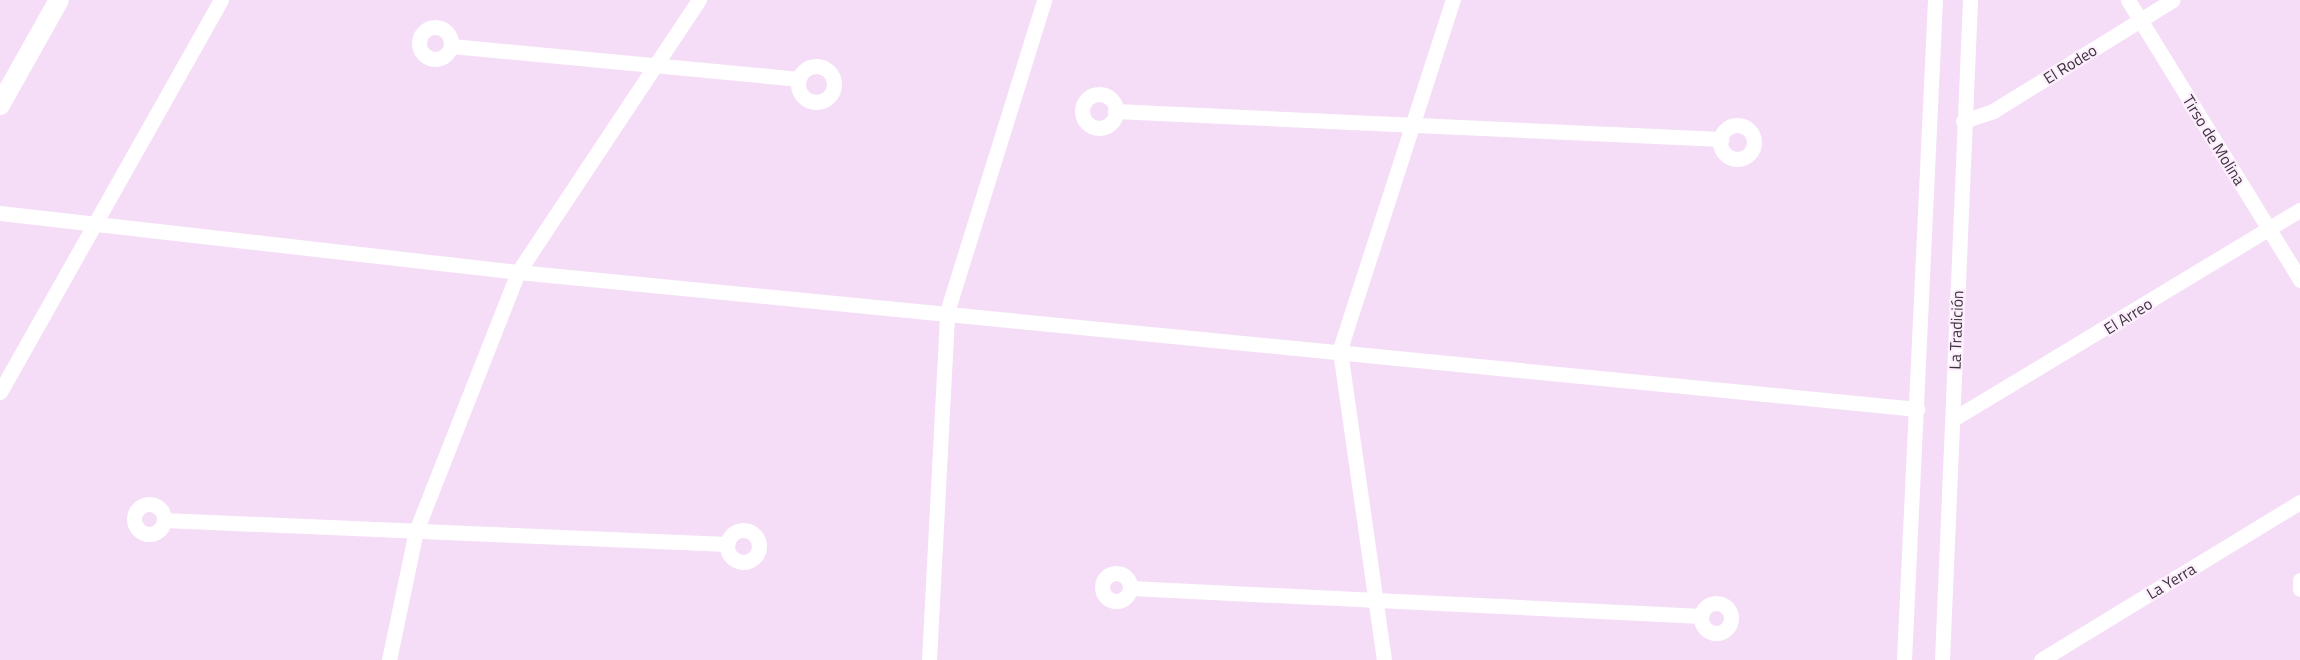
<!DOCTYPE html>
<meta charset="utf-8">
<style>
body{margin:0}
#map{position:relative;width:2300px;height:660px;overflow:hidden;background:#f5ddf7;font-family:"Titillium Web",sans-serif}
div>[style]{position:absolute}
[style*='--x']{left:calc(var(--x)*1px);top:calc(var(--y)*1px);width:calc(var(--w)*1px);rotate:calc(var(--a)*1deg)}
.minor>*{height:15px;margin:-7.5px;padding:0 7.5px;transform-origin:7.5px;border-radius:7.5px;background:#fff}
.minor>.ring{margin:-7.5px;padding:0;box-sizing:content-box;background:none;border:15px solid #fff;border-radius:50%}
.tertiary>*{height:20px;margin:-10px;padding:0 10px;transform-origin:10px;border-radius:10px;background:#fff}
span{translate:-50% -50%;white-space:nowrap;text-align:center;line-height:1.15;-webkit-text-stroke:4.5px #fdeefd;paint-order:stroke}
.street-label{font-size:16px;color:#3c323c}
</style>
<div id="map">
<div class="minor">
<i style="--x:2128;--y:0;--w:329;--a:58.4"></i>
<i class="ring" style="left:419px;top:27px;width:17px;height:17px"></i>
<i style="--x:451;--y:46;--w:349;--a:5.4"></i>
<i class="ring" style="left:798px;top:66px;width:21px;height:21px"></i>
<i class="ring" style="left:1082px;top:94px;width:19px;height:19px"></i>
<i style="--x:1115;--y:111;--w:607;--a:2.65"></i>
<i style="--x:1963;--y:121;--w:32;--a:-18"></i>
<i style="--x:1993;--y:111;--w:211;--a:-31.7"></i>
<i class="ring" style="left:1720px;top:125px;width:19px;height:19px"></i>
<i style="--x:0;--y:213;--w:521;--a:6.5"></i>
<i style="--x:518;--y:272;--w:1406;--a:5.59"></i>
<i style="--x:0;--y:392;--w:450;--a:-60.6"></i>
<i style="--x:1953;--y:419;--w:405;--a:-31.1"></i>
<i class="ring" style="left:134px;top:504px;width:15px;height:15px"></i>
<i style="--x:164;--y:520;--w:564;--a:2.44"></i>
<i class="ring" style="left:727px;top:530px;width:17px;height:17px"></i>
<i class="ring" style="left:1102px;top:573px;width:13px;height:13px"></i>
<i style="--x:2300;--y:580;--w:9;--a:90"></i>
<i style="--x:1131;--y:588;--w:571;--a:2.81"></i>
<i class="ring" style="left:1701px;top:603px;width:15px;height:15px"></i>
<i style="--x:389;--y:660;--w:132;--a:-78.2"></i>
<i style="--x:416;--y:531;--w:278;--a:-68.5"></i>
<i style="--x:518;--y:272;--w:327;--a:-56.4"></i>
<i style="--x:929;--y:660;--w:348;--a:-87"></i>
<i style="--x:947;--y:312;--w:327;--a:-72.7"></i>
<i style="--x:1384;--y:660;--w:314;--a:-98.1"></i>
<i style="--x:1340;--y:349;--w:367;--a:-72.1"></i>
<i style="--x:1904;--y:660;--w:661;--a:-87.31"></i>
<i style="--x:1942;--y:660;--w:661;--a:-87.57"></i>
<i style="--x:2041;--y:660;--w:303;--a:-31.4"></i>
</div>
<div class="tertiary">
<i style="--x:0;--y:105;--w:120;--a:-60.7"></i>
</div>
<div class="street-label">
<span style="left:2070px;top:64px;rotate:-32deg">El Rodeo</span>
<span style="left:2214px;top:140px;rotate:58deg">Tirso de Molina</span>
<span style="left:2128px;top:316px;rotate:-32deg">El Arreo</span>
<span style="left:1956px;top:330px;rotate:-88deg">La Tradición</span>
<span style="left:2171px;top:581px;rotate:-31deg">La Yerra</span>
</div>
</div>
